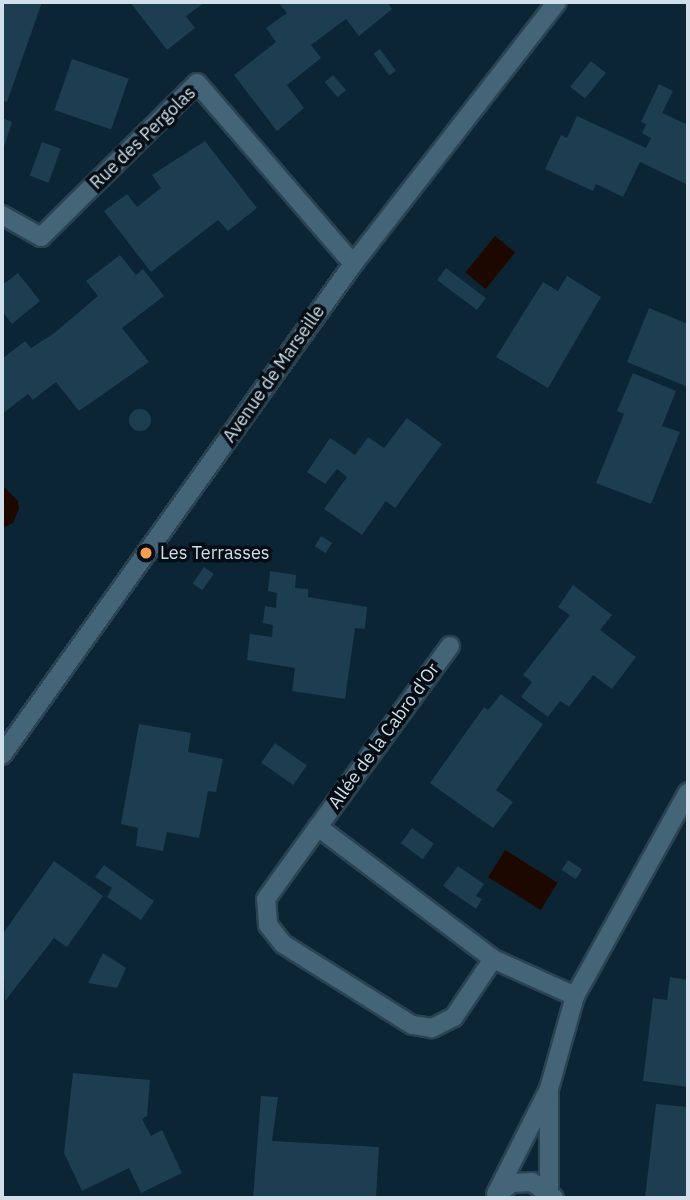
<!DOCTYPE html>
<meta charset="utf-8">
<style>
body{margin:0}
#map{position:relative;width:690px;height:1200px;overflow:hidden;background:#0b2534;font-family:"IBM Plex Sans",sans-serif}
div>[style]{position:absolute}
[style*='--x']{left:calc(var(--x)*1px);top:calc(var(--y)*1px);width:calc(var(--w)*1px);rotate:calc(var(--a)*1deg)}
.water>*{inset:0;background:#1d0800;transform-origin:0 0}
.building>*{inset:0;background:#1d3d50;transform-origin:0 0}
.round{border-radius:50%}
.roads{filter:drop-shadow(2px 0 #2b4351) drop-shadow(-2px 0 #2b4351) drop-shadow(0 2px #2b4351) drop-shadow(0 -2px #2b4351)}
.minor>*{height:18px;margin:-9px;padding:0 9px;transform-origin:9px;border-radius:9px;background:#446478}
.tertiary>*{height:18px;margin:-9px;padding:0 9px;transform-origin:9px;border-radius:9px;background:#446478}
.dots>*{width:19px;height:19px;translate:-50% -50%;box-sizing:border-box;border:4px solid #040d14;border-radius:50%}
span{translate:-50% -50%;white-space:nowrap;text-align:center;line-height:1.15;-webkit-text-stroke:7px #040d14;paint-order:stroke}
.street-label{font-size:18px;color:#d0dfe9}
.poi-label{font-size:18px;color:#d0dfe9}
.left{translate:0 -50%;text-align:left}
.frame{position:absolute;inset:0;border:4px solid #d0dfe9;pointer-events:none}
</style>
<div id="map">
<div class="water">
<i style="left:495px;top:236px;width:26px;height:47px;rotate:39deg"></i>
<i style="clip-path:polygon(2px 485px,18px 501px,19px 509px,13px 523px,2px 528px)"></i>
<i style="left:505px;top:850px;width:62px;height:32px;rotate:32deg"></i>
</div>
<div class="building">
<i style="clip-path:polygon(2px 2px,42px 2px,7px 102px,2px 101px)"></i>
<i style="clip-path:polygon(130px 2px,205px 2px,186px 16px,195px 28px,167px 50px)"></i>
<i style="clip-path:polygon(278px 2px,387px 2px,392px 9px,359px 36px,346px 19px,311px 45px,321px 58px,287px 85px,304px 108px,277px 131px,234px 75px,276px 42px,266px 28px,287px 13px)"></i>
<i style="left:380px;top:49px;width:27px;height:8px;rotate:54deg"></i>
<i style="left:72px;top:59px;width:60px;height:54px;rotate:19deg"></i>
<i style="left:591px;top:61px;width:19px;height:33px;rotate:39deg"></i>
<i style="left:333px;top:75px;width:20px;height:11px;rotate:49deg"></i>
<i style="clip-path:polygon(659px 84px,673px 91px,662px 113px,688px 125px,688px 185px,640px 162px,623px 197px,596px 184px,593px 191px,545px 169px,561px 135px,567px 138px,577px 116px,646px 148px,651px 138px,642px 133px,646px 124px,641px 122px)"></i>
<i style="clip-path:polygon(2px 118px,12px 122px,2px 153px)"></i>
<i style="clip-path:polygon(205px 141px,257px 208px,228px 231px,218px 220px,151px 272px,104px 211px,127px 194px,137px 207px,161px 188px,152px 175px)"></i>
<i style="left:42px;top:142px;width:20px;height:36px;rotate:20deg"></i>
<i style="clip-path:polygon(120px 255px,136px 275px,143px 269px,164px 296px,122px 328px,149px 362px,79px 411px,56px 382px,33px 400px,28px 394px,2px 414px,2px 359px,25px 341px,31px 348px,53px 334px,98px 296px,86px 281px)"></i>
<i style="left:446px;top:268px;width:50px;height:15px;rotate:37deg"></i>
<i style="clip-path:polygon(18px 273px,40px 301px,12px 324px,2px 311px,2px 285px)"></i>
<i style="clip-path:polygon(567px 276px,601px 297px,548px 388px,496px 357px,543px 282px,558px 291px)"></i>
<i style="clip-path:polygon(649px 308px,688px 324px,688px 387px,627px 362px)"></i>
<i style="clip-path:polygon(633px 373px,676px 391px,662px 426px,680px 432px,651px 504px,596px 483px,624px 414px,617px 411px)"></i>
<i class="round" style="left:129px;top:409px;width:22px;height:22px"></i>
<i style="clip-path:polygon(407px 418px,442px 444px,395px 508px,386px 501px,362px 535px,324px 509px,347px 477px,337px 469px,325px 484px,307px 472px,330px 438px,355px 455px,368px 437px,384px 448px)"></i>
<i style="left:321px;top:536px;width:13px;height:12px;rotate:32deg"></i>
<i style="left:204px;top:567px;width:12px;height:20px;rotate:35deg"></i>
<i style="clip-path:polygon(270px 571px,296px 575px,295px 588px,308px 589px,308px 597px,367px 607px,365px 629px,355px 628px,345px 699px,292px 691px,295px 668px,247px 660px,250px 634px,272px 637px,273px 625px,263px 623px,265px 606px,276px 608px,277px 593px,268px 591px)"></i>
<i style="clip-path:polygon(573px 585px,612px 615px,600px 630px,636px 657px,612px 689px,593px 675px,569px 707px,560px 701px,548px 717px,521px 697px,532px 682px,523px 675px,570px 615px,558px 607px)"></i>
<i style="clip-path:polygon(501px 694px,543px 724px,496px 790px,513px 802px,493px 828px,430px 783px,484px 707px,488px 710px)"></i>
<i style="clip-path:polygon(139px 724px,191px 733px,188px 752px,223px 759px,216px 792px,208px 791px,199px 838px,167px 832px,163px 851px,136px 846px,138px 828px,121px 824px)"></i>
<i style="left:275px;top:743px;width:39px;height:24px;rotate:35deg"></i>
<i style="left:412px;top:828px;width:27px;height:19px;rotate:36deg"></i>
<i style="left:568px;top:860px;width:17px;height:12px;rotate:33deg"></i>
<i style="clip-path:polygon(54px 861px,103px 896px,67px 947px,54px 938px,5px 1001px,2px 935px)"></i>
<i style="clip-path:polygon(104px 865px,154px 901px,141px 920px,107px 897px,112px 888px,95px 877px)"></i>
<i style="clip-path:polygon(458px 866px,484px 884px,476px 896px,482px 899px,476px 909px,443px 886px)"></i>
<i style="clip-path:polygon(103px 953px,126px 968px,117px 988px,88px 983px)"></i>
<i style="clip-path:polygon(670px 977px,688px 980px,688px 1087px,643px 1081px,653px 998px,667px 1000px)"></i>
<i style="clip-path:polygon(73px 1073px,150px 1080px,147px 1116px,142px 1119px,151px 1136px,162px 1130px,182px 1173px,141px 1193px,129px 1168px,82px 1191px,64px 1153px)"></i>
<i style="clip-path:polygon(261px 1096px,278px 1097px,272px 1141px,379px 1147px,376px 1198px,253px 1198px)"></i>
<i style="clip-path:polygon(656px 1104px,688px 1107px,688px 1198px,645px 1198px)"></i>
</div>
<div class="roads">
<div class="minor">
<i style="--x:2;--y:215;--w:45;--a:29.4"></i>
<i style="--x:41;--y:237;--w:219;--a:-44.6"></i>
<i style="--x:197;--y:83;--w:239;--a:49.2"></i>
<i style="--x:318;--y:827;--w:219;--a:37"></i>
<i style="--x:493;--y:959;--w:70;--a:123.9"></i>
<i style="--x:454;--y:1017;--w:25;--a:153"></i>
<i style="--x:432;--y:1028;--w:20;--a:-171"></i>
<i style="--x:412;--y:1025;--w:152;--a:-147.9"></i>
<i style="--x:283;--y:944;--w:24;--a:-128"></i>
<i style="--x:268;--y:925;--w:26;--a:-94"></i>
<i style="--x:266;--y:899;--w:89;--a:-54.2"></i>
<i style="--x:318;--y:827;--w:224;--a:-53.9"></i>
<i style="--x:493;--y:959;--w:90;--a:24.3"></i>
<i style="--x:549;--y:1092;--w:99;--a:90"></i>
<i style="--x:496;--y:1194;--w:118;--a:-63.2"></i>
<i style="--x:549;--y:1089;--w:97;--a:-74.4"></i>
<i style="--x:575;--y:996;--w:233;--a:-61"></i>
<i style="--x:497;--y:1194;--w:19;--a:-36"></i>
<i style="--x:512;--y:1183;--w:20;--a:-3"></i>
<i style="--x:532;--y:1182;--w:27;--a:36"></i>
</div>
<div class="tertiary">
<i style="--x:2;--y:755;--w:604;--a:-54.44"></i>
<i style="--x:353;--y:264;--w:332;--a:-52.1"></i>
</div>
</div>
<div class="dots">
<i style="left:146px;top:553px;background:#fa9f4f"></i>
</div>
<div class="street-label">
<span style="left:143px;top:138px;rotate:-44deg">Rue des Pergolas</span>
<span style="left:274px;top:374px;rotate:-55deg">Avenue de Marseille</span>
<span style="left:384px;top:736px;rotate:-54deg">Allée de la Cabro d'Or</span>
</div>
<div class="poi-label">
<span class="left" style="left:160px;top:553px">Les Terrasses</span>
</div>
<div class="frame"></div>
</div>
